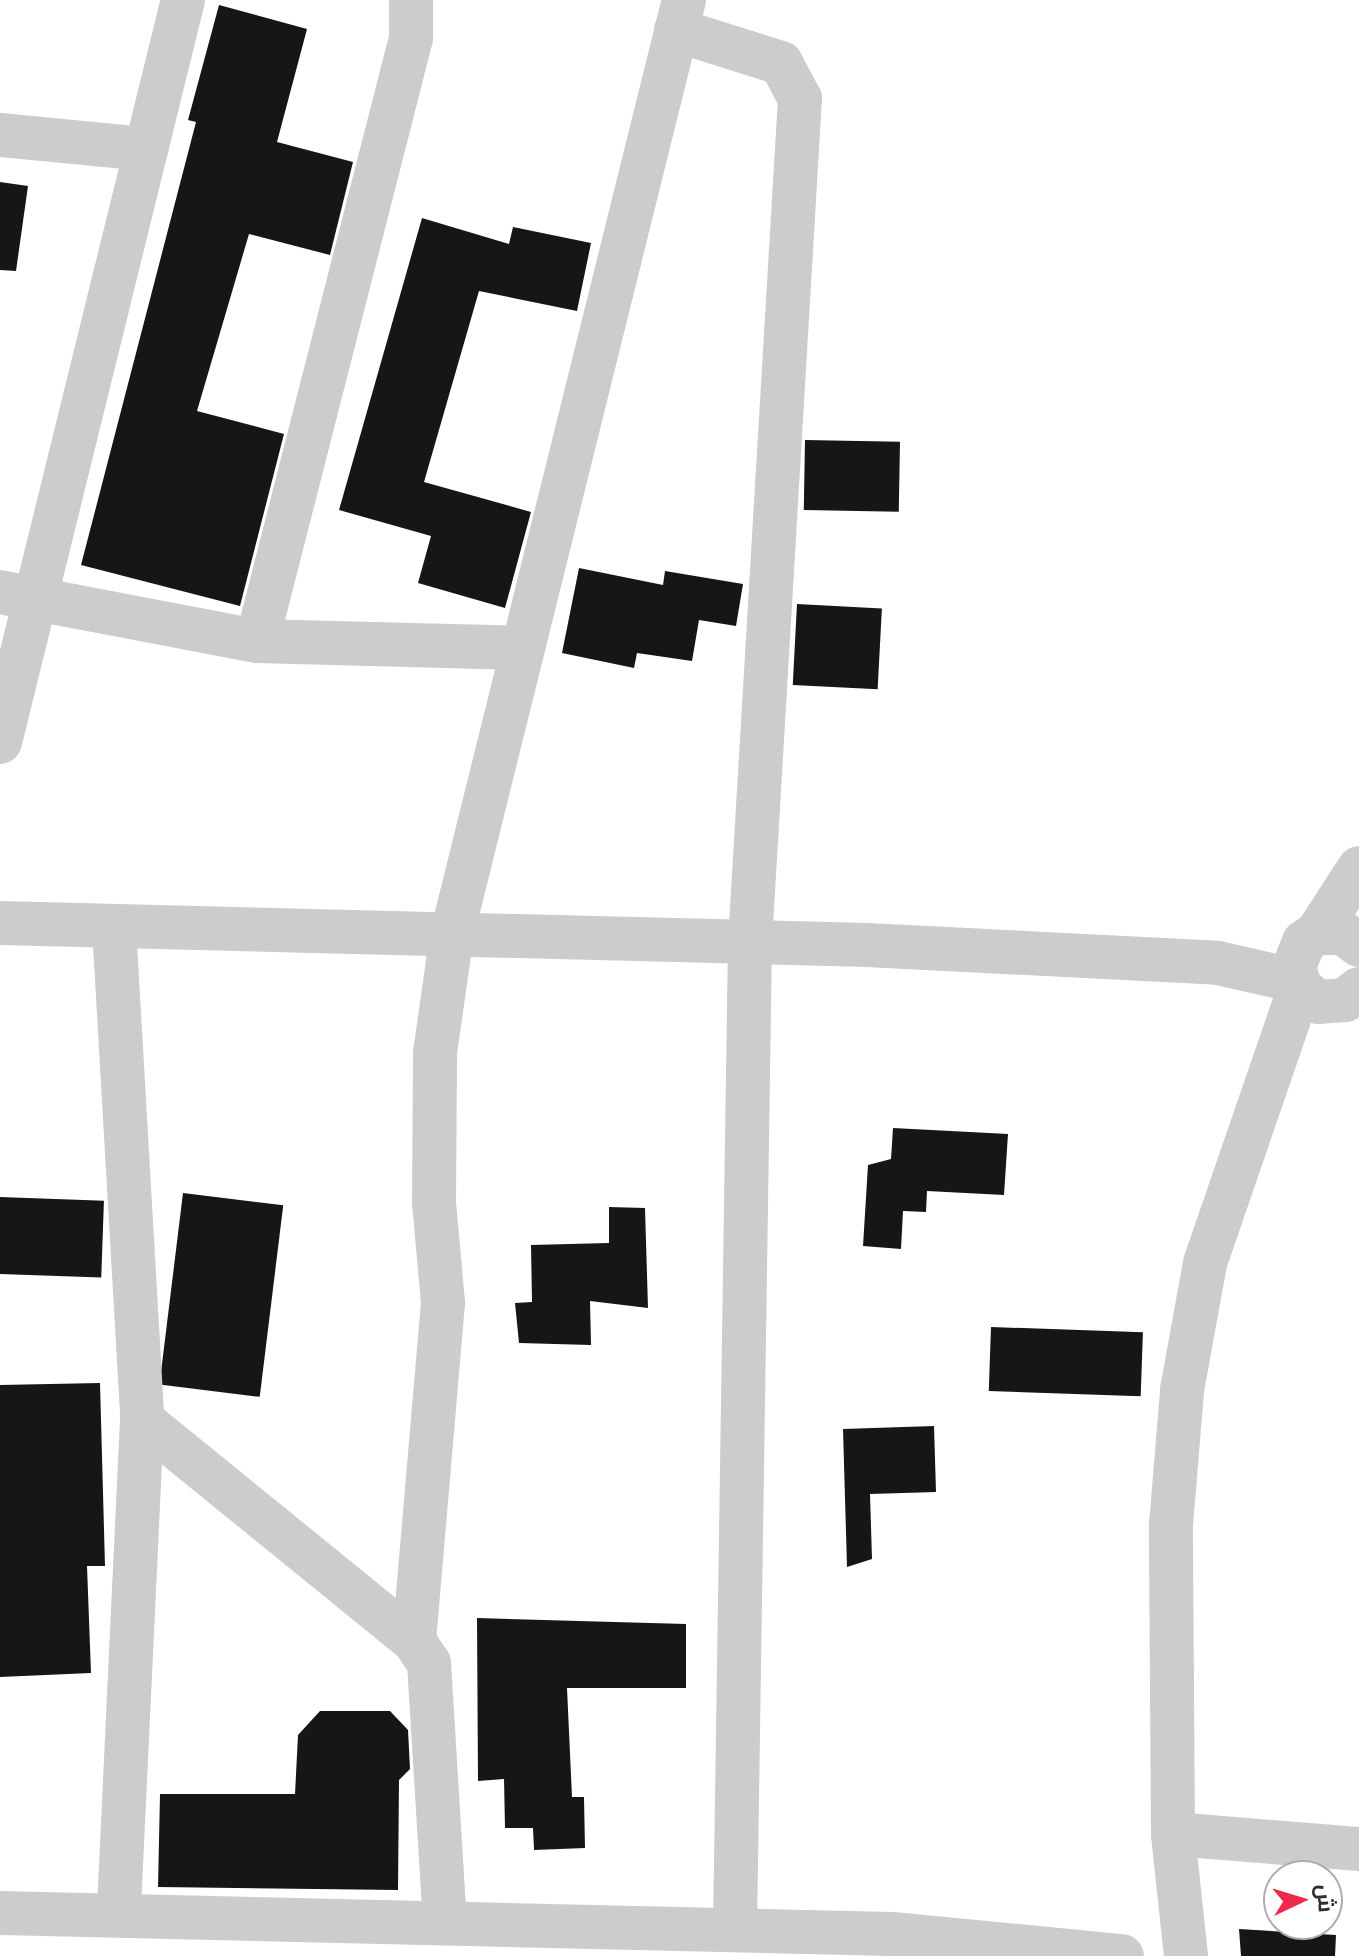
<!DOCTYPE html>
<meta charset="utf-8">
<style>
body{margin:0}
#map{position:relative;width:1359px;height:1956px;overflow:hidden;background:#fff;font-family:"Work Sans",Cairo,sans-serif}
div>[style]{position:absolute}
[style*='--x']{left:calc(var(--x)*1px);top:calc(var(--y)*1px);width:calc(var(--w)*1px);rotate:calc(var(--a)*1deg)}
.building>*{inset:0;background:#161616;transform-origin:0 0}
.minor>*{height:44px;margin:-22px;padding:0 22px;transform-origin:22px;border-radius:22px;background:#ccc}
span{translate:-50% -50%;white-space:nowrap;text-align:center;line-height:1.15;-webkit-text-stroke:8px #fff;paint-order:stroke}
.north{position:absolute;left:1263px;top:1860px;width:80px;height:80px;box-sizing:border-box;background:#fff;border:2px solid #acacac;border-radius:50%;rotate:86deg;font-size:22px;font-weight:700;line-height:32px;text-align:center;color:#2f2f2f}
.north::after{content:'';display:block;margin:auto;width:28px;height:36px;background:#ee294b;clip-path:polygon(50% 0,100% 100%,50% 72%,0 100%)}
</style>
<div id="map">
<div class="building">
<i style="clip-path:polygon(219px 5px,307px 29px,277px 142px,353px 162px,330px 255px,249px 234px,197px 411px,284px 434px,240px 606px,81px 565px,196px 122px,188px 120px)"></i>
<i style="clip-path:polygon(0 182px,28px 186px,16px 271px,0 270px)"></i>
<i style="clip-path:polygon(422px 218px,509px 244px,513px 227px,591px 243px,577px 311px,479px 291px,424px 482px,531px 512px,505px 608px,418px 583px,431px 536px,339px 510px)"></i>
<i style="left:805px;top:440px;width:95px;height:70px;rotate:1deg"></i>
<i style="clip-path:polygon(579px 568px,663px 585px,665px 571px,743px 584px,736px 626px,699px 620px,692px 661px,637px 653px,634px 668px,562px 653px)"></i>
<i style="left:797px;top:604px;width:85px;height:81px;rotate:3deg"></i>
<i style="clip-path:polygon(893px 1128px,1008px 1134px,1004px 1195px,927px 1191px,926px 1212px,903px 1211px,901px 1249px,863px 1246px,868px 1165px,891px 1159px)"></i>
<i style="left:183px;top:1193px;width:101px;height:193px;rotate:7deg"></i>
<i style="left:0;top:1197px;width:104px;height:77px;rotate:2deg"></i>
<i style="clip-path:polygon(609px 1207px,645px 1208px,648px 1308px,590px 1301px,591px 1345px,519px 1343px,515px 1303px,532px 1302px,531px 1245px,609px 1243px)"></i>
<i style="left:991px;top:1327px;width:152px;height:64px;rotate:2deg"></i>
<i style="clip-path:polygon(100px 1383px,105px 1566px,87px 1566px,91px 1673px,0 1677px,0 1385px)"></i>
<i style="clip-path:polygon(934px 1426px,936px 1492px,870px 1494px,872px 1559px,847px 1567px,843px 1429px)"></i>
<i style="clip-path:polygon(477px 1618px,686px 1624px,686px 1688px,567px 1688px,572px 1797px,584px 1797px,585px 1848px,534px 1850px,533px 1828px,505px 1828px,504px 1779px,478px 1781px)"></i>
<i style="clip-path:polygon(320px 1711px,390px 1711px,408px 1730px,410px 1769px,399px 1780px,398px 1890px,158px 1887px,160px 1794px,295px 1794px,298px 1735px)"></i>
<i style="clip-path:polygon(1239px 1929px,1336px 1935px,1335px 1956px,1241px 1956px)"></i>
</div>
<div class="minor">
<i style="--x:676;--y:30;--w:110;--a:17.4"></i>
<i style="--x:781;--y:63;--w:40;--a:62"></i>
<i style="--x:800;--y:98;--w:845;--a:93.39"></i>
<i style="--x:750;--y:942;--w:988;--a:90.87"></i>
<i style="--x:0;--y:135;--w:147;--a:5.5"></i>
<i style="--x:0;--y:592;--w:262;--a:10.8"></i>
<i style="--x:257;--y:641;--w:262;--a:1.5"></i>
<i style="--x:257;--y:641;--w:622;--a:-75.67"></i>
<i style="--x:411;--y:38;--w:38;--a:-90"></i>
<i style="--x:0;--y:742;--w:764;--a:-76.15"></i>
<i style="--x:0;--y:923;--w:867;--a:1.45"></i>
<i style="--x:867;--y:945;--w:351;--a:2.9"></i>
<i style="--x:1218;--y:963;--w:81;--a:12.8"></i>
<i style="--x:114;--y:927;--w:494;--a:86.7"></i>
<i style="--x:142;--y:1420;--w:496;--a:92.7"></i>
<i style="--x:1317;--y:933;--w:77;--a:-57.1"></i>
<i style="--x:1359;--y:945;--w:20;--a:-143"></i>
<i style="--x:1343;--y:933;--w:26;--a:180"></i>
<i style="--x:1317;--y:933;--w:16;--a:145"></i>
<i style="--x:1304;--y:942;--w:27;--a:112"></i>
<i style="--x:1294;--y:967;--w:21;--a:73"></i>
<i style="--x:1300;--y:987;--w:23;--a:40"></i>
<i style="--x:1318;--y:1002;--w:27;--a:-4"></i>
<i style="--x:1345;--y:1000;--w:18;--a:-38"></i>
<i style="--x:142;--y:1420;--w:350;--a:39.1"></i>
<i style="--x:414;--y:1641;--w:27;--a:56"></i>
<i style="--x:429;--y:1663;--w:260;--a:86.5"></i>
<i style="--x:414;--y:1641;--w:339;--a:-85.1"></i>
<i style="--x:443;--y:1303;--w:100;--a:-95.1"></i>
<i style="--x:434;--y:1203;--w:150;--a:-89.6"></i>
<i style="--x:435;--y:1053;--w:120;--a:-81.9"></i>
<i style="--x:452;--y:934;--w:962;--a:-76.05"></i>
<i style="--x:1173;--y:1834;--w:187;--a:4.6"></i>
<i style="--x:0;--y:1913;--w:892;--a:1.35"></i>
<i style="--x:892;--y:1934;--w:231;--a:5.5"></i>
<i style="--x:1186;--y:1956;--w:123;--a:-96.1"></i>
<i style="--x:1173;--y:1834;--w:309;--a:-90.4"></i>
<i style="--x:1171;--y:1525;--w:135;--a:-85.3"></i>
<i style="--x:1182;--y:1390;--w:129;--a:-79.7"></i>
<i style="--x:1205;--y:1263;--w:292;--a:-71"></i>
</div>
<div class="north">ش</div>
</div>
